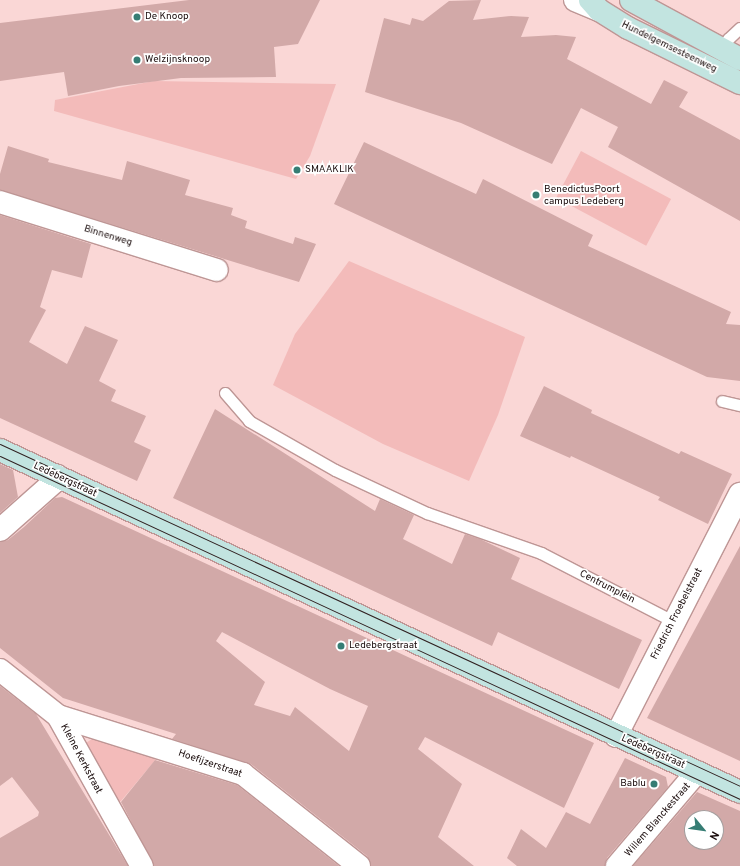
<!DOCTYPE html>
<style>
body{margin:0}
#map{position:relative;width:740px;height:866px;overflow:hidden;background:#fad7d6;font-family:Overpass,sans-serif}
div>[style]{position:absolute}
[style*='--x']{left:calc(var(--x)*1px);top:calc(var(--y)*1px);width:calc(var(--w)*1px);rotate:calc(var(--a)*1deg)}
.green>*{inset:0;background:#f3bbba;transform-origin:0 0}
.building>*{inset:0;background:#d2a9a8}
.roads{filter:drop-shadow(1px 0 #be9695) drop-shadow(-1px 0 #be9695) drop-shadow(0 1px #be9695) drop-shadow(0 -1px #be9695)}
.lane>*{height:11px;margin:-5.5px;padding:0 5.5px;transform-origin:5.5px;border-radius:5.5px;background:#fff}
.street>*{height:22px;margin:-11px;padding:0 11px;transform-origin:11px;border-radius:11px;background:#fff}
.secondary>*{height:22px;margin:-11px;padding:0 11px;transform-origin:11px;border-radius:11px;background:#c2e4e0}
.tram>*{height:1px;margin:-0.5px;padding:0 0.5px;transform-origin:0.5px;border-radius:0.5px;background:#302020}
.dots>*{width:11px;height:11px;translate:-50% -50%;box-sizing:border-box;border:2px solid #fff;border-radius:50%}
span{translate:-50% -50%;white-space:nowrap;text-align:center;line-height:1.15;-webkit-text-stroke:3.5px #fff;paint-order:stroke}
.poi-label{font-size:10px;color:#190b0b}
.left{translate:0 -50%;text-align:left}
.right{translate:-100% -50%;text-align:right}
.street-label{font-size:10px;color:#190b0b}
.north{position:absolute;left:684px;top:810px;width:40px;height:40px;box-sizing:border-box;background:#fff;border:1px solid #a39d9d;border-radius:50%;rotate:119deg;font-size:11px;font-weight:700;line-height:16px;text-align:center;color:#190b0b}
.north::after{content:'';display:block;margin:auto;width:14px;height:18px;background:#367d74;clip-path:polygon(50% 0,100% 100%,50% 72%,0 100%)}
</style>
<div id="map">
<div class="green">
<i style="clip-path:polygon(154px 81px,336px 84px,310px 156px,296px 179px,54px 111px,55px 100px)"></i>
<i style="left:581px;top:151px;width:102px;height:53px;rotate:28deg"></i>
<i style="clip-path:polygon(349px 261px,525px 337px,498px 415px,469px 481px,383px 444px,273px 385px,295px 334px)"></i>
<i style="clip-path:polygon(94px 734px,157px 753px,156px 759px,121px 801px,110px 804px,78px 748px,92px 739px)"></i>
</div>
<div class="building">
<i style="clip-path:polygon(189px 0,320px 0,298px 44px,274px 47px,276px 77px,181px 78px,119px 86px,68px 96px,64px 72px,0 81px,0 23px)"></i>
<i style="clip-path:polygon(481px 0,473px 20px,511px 16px,529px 17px,521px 37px,556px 35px,576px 37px,567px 59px,651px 104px,664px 80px,688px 92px,679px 107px,740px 140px,740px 221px,608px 147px,618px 127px,581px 108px,552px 164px,461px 123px,365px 92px,384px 18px,410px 25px,412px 18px,423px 21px,449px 1px)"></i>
<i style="clip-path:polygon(364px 142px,476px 194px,483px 179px,593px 235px,588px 246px,731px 312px,726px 324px,740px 325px,740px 381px,707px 377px,334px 204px)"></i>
<i style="clip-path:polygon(8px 146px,49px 159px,48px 162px,122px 180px,127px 161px,190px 180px,185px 195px,233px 208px,231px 215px,247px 221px,245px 228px,293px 244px,295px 237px,316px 244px,299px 282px,0 190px,0 174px)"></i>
<i style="clip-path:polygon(0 215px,91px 244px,82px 278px,52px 270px,40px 307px,46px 310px,29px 342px,67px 364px,85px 326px,118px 340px,99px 381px,116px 390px,111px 401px,146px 416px,134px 442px,151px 450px,137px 481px,0 418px)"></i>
<i style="clip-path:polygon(544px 386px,592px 410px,591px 413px,679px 454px,681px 451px,732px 474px,708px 524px,658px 500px,660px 497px,571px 456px,570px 458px,520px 436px)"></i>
<i style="clip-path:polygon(215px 409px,375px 511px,380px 499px,414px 515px,403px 539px,452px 564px,465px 534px,480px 539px,520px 558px,511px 579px,642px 640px,619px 689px,498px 632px,492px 646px,173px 498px)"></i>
<i style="clip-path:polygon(0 464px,13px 470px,18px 497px,0 513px)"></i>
<i style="clip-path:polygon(evenodd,62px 497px,594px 743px,564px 808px,425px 737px,418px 749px,462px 784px,438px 837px,474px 866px,371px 866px,367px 856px,251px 764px,172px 739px,176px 734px,63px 698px,0 648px,0 542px,8px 540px,24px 527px,55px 498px,62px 497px,222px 632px,330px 689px,368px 706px,349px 751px,295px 707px,290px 716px,254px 705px,265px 682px,216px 641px,222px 632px)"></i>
<i style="clip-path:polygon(740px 546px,740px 761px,647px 718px)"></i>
<i style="clip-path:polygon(0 686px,36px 714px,128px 866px,0 866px,0 838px,38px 816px,39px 812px,12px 777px,0 786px)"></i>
<i style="clip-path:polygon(625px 758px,666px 777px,668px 787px,607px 858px,605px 866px,517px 866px,507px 858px,521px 829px,546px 848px,566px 812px,590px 824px)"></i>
<i style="clip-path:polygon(155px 760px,237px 785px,339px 866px,154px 866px,121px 802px)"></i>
<i style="clip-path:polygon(evenodd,697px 792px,740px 811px,740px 866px,633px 866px,697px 792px,692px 818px,716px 818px,716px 842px,692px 842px,692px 818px)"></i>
</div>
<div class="roads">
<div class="lane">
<i style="--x:722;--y:50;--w:13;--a:-61"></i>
<i style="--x:728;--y:39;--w:16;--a:-43"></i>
<i style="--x:225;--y:393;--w:37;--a:49"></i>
<i style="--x:249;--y:421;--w:99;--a:29.7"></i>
<i style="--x:335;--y:470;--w:102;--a:25.1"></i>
<i style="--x:427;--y:513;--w:121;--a:19.3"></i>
<i style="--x:541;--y:553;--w:148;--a:27.3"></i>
<i style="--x:722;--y:401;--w:18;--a:13"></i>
</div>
<div class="street">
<i style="--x:575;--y:0;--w:26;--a:23"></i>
<i style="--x:0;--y:202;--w:227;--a:17.4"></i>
<i style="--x:0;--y:530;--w:72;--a:-41.6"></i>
<i style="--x:54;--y:482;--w:7;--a:-63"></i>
<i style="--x:0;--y:670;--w:74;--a:38.4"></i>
<i style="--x:58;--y:716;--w:172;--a:60.8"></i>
<i style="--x:58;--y:716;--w:194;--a:17.4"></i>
<i style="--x:243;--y:774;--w:148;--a:38.4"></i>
<i style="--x:616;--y:736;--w:272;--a:-62.9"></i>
<i style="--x:617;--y:866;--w:123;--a:-49.6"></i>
</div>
<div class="secondary">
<i style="--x:590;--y:0;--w:13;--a:48"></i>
<i style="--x:599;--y:10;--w:34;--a:32"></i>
<i style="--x:628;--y:28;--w:125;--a:26.2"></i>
<i style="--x:631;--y:0;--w:124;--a:28.4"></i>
<i style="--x:0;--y:450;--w:815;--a:24.8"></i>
</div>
</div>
<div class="tram">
<i style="--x:0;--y:444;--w:815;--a:24.8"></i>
<i style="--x:0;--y:456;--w:816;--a:24.87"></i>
</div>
<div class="dots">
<i style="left:137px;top:17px;background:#367d74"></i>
<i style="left:137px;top:60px;background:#367d74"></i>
<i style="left:297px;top:170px;background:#367d74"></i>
<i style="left:536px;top:195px;background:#367d74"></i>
<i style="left:341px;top:646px;background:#367d74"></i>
<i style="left:654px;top:784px;background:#367d74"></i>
</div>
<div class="poi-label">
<span class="left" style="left:145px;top:17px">De Knoop</span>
<span class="left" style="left:145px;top:60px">Welzijnsknoop</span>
<span class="left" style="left:305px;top:170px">SMAAKLIK</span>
<span class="left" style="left:544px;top:195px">BenedictusPoort<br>campus Ledeberg</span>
<span class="left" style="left:349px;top:646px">Ledebergstraat</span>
<span class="right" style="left:646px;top:784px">Bablu</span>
</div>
<div class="street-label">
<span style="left:669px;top:47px;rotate:26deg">Hundelgemsesteenweg</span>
<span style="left:108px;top:236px;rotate:17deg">Binnenweg</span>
<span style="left:65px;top:480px;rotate:25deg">Ledebergstraat</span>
<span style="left:607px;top:587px;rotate:27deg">Centrumplein</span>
<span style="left:677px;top:614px;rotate:-63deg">Friedrich Froebelstraat</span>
<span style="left:653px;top:752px;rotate:24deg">Ledebergstraat</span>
<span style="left:81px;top:759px;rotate:62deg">Kleine Kerkstraat</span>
<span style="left:210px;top:764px;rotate:19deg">Hoefijzerstraat</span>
<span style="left:658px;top:820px;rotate:-49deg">Willem Blanckestraat</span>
</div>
<div class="north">N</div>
</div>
